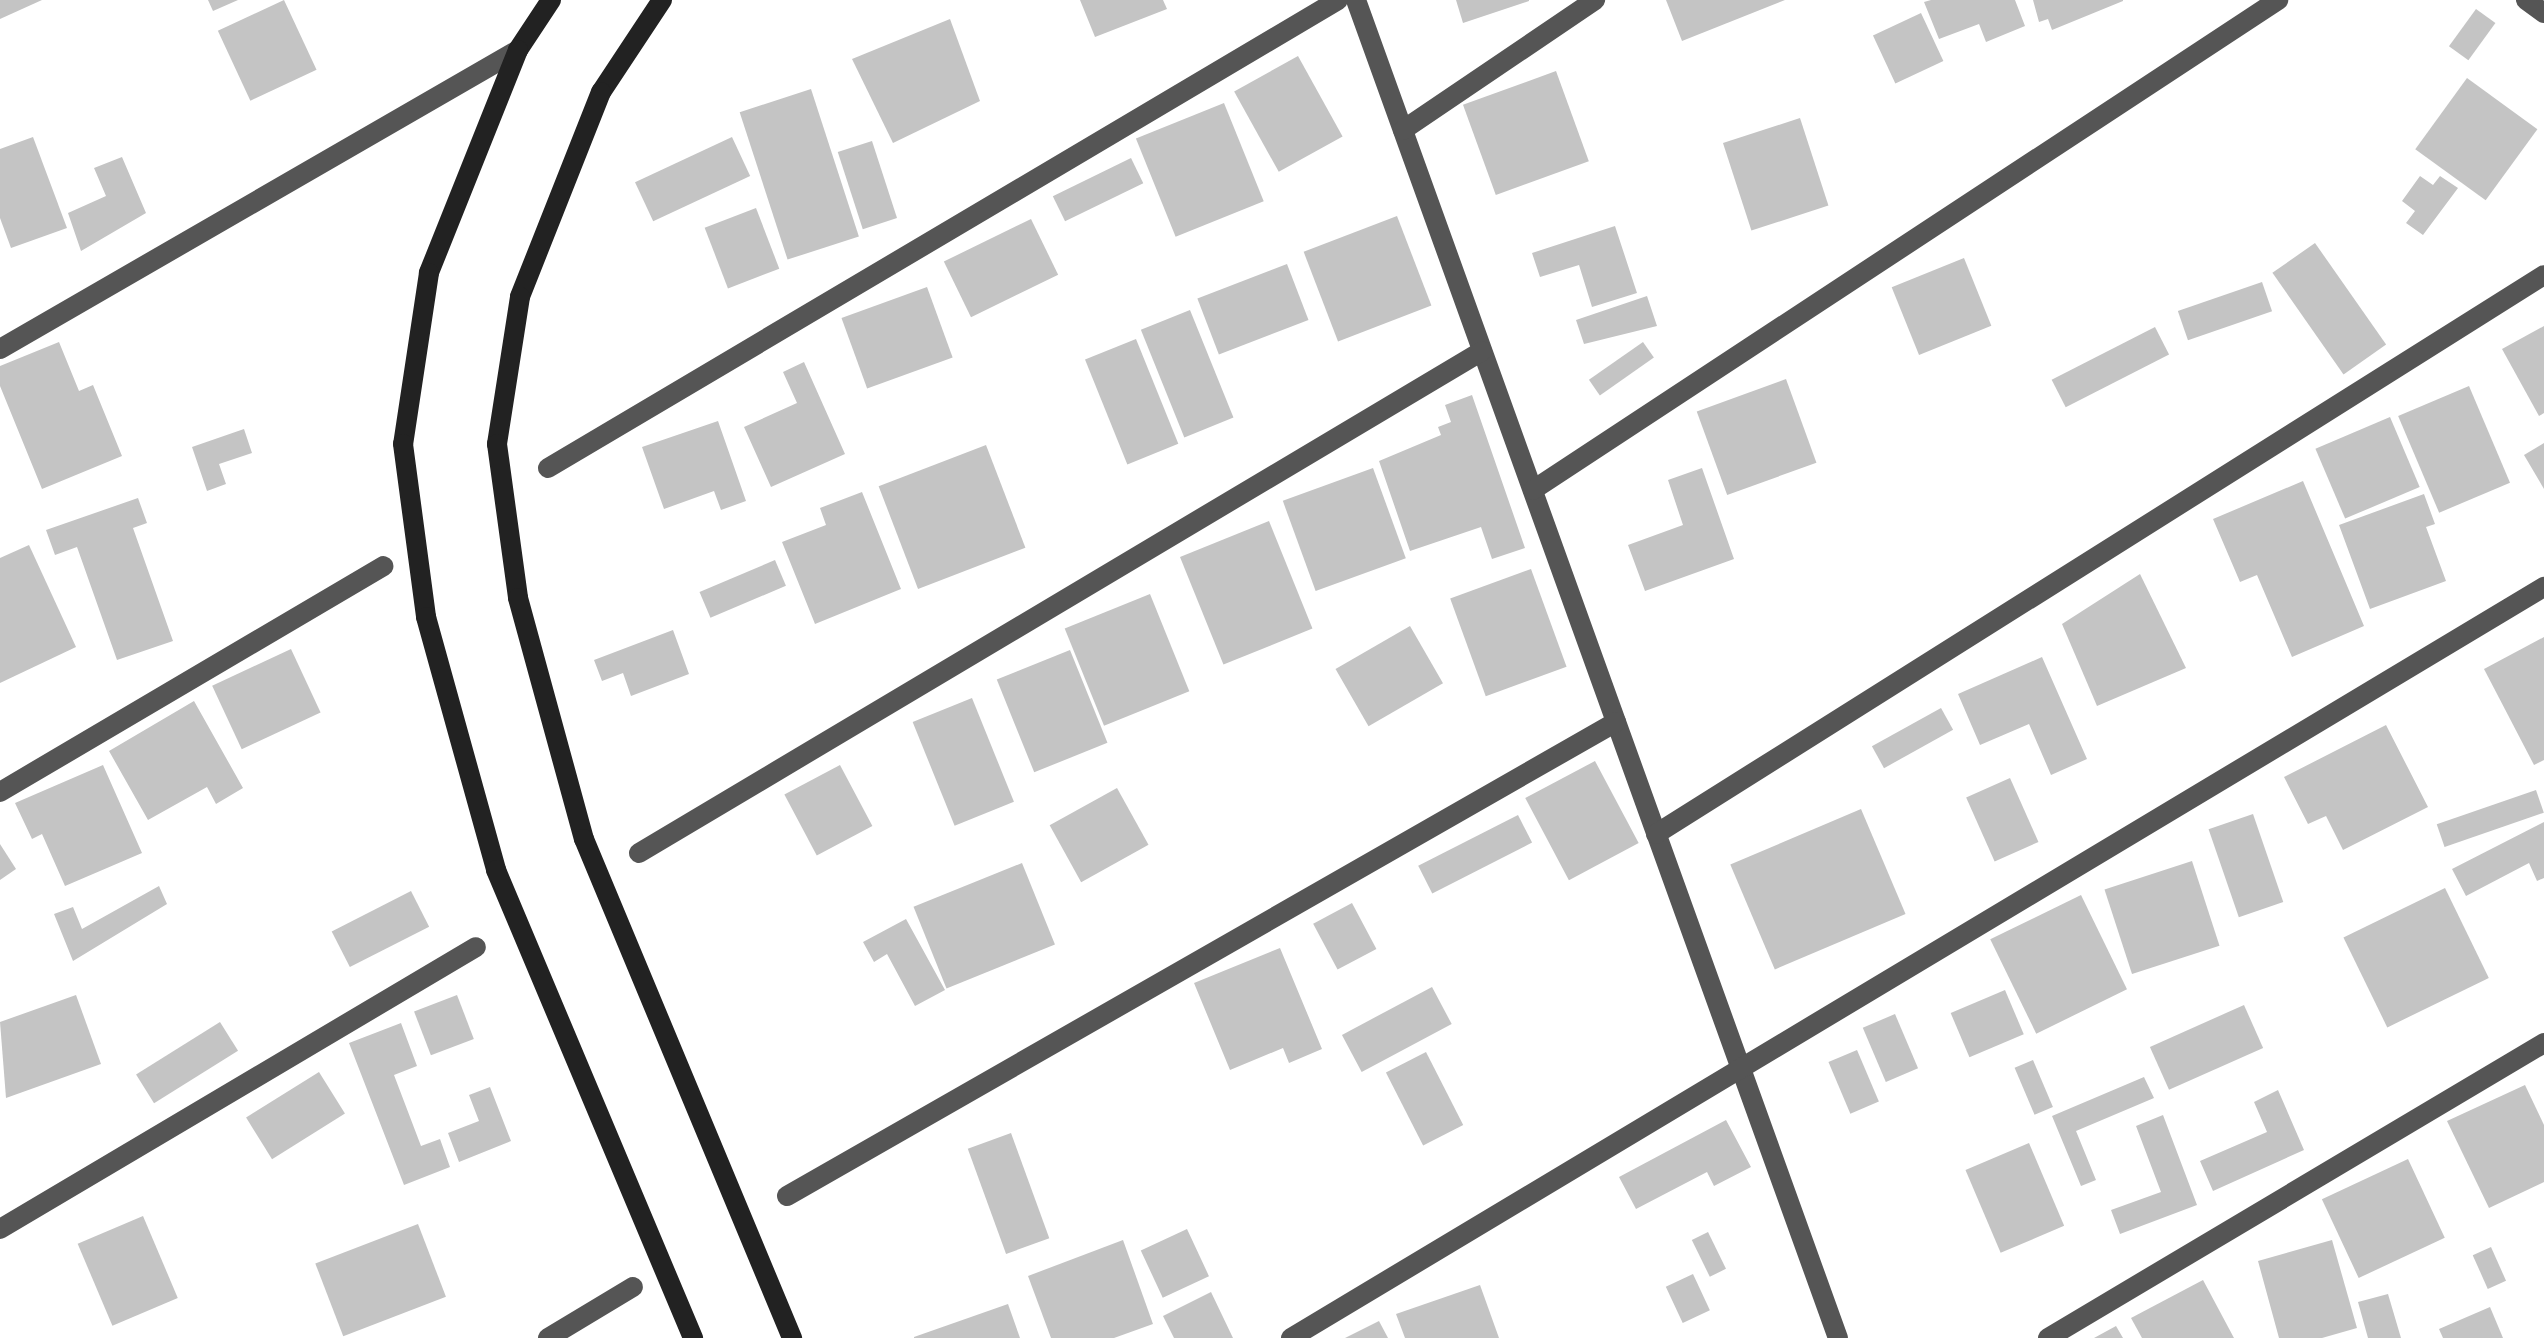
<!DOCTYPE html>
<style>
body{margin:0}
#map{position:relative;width:2544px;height:1338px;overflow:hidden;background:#fff;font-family:Roboto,sans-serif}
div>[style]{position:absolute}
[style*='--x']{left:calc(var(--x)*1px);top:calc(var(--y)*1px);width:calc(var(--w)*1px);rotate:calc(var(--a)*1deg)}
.building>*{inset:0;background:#c4c4c4;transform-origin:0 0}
.minor>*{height:20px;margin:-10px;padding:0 10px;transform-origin:10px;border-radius:10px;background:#555}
.secondary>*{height:20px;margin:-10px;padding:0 10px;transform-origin:10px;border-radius:10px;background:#222}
span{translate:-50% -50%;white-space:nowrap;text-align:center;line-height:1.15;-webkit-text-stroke:9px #fff;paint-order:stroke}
</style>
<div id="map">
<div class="building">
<i style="clip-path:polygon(0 0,42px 0,0 19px)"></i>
<i style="clip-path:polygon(208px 0,238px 0,213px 11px)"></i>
<i style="left:284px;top:0;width:77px;height:73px;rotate:65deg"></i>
<i style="clip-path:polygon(1080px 0,1163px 0,1167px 9px,1095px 37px)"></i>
<i style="clip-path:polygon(1456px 0,1529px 0,1529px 1px,1463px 23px)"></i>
<i style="clip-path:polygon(1666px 0,1785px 0,1682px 41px)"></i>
<i style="clip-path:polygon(1931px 0,2015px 0,2025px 26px,1986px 42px,1979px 24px,1939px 39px,1924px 2px)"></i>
<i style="clip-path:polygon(2033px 0,2123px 0,2123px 1px,2052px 30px,2048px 19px,2039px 22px)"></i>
<i style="left:2476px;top:9px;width:24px;height:46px;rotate:36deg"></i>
<i style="left:1921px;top:13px;width:53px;height:53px;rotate:65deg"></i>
<i style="clip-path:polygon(950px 19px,980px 101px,893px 143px,852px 59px)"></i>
<i style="left:1298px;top:56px;width:92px;height:73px;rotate:61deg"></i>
<i style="left:1556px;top:71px;width:96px;height:99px;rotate:70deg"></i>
<i style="left:2467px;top:78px;width:87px;height:88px;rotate:36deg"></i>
<i style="left:811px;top:89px;width:155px;height:75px;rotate:72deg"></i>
<i style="left:1224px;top:103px;width:106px;height:95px;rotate:68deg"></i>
<i style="left:1800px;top:118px;width:92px;height:81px;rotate:72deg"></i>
<i style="clip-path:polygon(33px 137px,67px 228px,11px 248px,0 218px,0 149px)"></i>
<i style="left:732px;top:137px;width:43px;height:107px;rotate:65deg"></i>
<i style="left:872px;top:141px;width:81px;height:36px;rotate:72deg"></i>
<i style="clip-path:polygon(122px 157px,146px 213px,81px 251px,68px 213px,106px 196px,94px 168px)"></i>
<i style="left:1131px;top:158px;width:28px;height:87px;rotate:64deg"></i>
<i style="clip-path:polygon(2420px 176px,2433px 185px,2440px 176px,2458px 188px,2423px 235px,2406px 223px,2415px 211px,2402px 201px)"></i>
<i style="left:756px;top:208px;width:65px;height:55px;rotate:69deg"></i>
<i style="left:1397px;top:216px;width:96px;height:100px;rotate:69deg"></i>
<i style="left:1031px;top:219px;width:62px;height:97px;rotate:64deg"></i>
<i style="clip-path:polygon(1615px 226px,1637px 293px,1592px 307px,1579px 265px,1540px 277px,1532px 253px)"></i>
<i style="left:2315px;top:243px;width:124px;height:52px;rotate:55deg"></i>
<i style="left:1964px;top:258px;width:73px;height:78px;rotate:68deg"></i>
<i style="left:1287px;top:264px;width:60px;height:96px;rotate:69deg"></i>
<i style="left:2262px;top:282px;width:31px;height:89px;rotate:71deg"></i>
<i style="left:927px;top:287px;width:75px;height:91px;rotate:70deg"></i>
<i style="clip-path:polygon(1647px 296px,1657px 326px,1584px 344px,1576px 320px)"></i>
<i style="left:1190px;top:310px;width:116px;height:53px;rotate:68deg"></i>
<i style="clip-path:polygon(2544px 326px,2544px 413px,2539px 416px,2502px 349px)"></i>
<i style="left:2155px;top:327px;width:31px;height:116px;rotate:63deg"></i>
<i style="left:1136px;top:339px;width:113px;height:55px;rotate:68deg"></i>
<i style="clip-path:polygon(59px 342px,79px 391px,93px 385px,122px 456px,42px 489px,0 386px,0 366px)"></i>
<i style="left:1643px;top:342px;width:19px;height:66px;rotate:55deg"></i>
<i style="clip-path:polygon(804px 362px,845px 454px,771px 487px,744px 427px,797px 403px,783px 372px)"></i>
<i style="left:1786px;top:379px;width:89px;height:95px;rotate:70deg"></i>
<i style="left:2469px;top:386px;width:105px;height:77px;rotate:67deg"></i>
<i style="clip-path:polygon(1472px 395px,1525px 548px,1492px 559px,1481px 527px,1410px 551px,1379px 461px,1441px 435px,1438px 427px,1451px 422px,1445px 405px)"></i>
<i style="left:2390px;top:417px;width:76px;height:81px;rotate:67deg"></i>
<i style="clip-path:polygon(718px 421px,746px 501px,721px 510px,714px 491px,664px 509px,642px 447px)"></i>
<i style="clip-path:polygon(244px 429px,252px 453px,219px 464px,226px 484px,207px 491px,192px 447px)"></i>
<i style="clip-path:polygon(2544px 443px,2544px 489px,2524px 455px)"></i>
<i style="left:986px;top:445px;width:110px;height:115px;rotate:69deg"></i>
<i style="left:1373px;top:468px;width:96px;height:96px;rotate:70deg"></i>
<i style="clip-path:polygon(1702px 468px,1734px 559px,1645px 591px,1628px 545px,1683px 525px,1668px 480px)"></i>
<i style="clip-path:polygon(2303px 481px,2364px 626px,2292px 657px,2257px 575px,2240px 582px,2213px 519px)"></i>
<i style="clip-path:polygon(862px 492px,901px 589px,815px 624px,782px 542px,826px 525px,820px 508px)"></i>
<i style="clip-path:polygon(2424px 494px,2435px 524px,2426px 527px,2446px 581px,2370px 609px,2339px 525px)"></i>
<i style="clip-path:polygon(138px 498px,147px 523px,133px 528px,173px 641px,117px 660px,77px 547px,55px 555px,46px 530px)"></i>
<i style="left:1269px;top:521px;width:116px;height:96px;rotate:68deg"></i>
<i style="clip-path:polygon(29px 545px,76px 647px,0 683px,0 558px)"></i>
<i style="left:775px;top:560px;width:28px;height:82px;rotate:67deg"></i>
<i style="left:1531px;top:569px;width:104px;height:86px;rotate:70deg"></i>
<i style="clip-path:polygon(2140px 574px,2186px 668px,2097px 706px,2062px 624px)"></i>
<i style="left:1150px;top:594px;width:105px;height:92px;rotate:68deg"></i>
<i style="left:1410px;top:626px;width:66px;height:86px;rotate:60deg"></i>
<i style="clip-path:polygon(673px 630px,689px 674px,631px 696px,623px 673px,602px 681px,594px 660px)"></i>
<i style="clip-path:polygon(2544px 637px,2544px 760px,2534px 765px,2484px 669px)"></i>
<i style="left:291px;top:649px;width:70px;height:87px;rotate:65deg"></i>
<i style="left:1070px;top:650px;width:100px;height:79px;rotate:68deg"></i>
<i style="clip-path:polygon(2042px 657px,2087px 759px,2051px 775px,2029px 724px,1980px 745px,1958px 694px)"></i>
<i style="left:972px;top:698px;width:112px;height:64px;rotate:68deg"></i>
<i style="clip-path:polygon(194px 701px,243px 788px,216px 804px,207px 787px,148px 820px,109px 751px)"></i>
<i style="left:1941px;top:708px;width:25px;height:79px;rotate:61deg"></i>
<i style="clip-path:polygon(2386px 725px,2428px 807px,2343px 850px,2326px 816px,2308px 824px,2284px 777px)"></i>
<i style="left:1595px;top:761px;width:93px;height:79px;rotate:62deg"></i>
<i style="clip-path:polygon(103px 765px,142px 853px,65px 886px,42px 834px,32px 839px,15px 803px)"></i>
<i style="left:840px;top:765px;width:69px;height:63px;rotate:62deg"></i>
<i style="left:2010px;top:778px;width:70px;height:48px;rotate:66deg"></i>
<i style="left:1117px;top:788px;width:65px;height:77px;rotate:61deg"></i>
<i style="left:2536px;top:790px;width:24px;height:105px;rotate:71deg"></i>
<i style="left:1861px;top:809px;width:114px;height:142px;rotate:67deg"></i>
<i style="left:2253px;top:814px;width:93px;height:47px;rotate:71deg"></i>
<i style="left:1518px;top:815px;width:31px;height:112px;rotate:63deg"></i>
<i style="clip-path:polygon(2544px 822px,2544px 878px,2537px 881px,2529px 863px,2466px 896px,2452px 869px)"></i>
<i style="clip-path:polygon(0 844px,16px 869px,0 880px)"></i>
<i style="left:2192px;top:861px;width:89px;height:92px;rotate:72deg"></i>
<i style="left:1022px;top:863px;width:88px;height:117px;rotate:68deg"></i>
<i style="clip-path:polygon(159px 886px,167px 904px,73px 961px,54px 914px,73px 907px,82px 929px)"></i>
<i style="left:2445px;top:888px;width:100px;height:113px;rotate:64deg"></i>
<i style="left:411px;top:891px;width:40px;height:89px;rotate:63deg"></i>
<i style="left:2081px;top:895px;width:105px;height:101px;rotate:64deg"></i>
<i style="left:1352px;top:903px;width:52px;height:44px;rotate:62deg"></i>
<i style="clip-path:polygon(906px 919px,945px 990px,915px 1006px,887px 954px,874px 962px,863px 942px)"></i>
<i style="clip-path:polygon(1280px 948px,1322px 1049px,1289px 1063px,1283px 1048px,1230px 1070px,1194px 983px)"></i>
<i style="left:1432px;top:987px;width:42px;height:102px;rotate:62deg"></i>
<i style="left:2005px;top:990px;width:48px;height:59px;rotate:67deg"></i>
<i style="clip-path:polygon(76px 995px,101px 1064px,6px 1098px,0 1022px)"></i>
<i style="left:457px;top:995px;width:47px;height:46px;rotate:69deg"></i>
<i style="left:2244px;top:1005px;width:47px;height:103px;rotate:66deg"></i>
<i style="left:1895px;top:1014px;width:59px;height:35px;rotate:67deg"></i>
<i style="left:220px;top:1022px;width:34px;height:99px;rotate:58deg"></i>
<i style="clip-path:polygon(401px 1023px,417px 1066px,394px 1075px,421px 1146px,440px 1139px,450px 1167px,404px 1185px,349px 1043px)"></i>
<i style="left:1857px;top:1050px;width:56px;height:31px;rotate:67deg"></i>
<i style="left:1426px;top:1052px;width:82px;height:45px;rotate:63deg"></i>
<i style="left:2033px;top:1060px;width:51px;height:20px;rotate:67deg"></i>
<i style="left:319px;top:1072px;width:49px;height:86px;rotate:58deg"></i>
<i style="clip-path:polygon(2144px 1077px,2154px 1098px,2076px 1131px,2096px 1180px,2081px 1186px,2052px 1116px)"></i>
<i style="clip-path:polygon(2525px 1085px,2544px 1125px,2544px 1182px,2489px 1208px,2447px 1121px)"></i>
<i style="clip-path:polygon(490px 1087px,511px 1141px,459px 1162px,448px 1133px,479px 1121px,469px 1095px)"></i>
<i style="clip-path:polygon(2278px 1090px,2304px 1150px,2213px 1191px,2200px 1161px,2267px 1132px,2254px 1102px)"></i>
<i style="clip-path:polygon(2163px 1115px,2197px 1205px,2120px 1234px,2111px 1210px,2161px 1192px,2136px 1126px)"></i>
<i style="clip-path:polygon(1726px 1120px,1751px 1167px,1714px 1186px,1707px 1172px,1636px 1209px,1619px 1177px)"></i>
<i style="left:1011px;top:1133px;width:112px;height:46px;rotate:70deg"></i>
<i style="left:2029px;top:1143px;width:90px;height:69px;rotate:67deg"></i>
<i style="left:2408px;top:1159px;width:87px;height:95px;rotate:65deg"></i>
<i style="left:143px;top:1216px;width:89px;height:71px;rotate:67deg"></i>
<i style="left:418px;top:1224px;width:78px;height:110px;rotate:69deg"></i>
<i style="left:1187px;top:1229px;width:52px;height:51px;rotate:65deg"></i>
<i style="left:1708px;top:1232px;width:41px;height:18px;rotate:64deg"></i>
<i style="clip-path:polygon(1123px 1240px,1153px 1324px,1114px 1338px,1051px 1338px,1028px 1276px)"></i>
<i style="clip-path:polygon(2332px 1240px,2357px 1328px,2322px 1338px,2279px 1338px,2258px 1261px)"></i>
<i style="left:2491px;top:1247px;width:37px;height:20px;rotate:66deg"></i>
<i style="left:1693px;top:1274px;width:40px;height:30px;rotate:65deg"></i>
<i style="clip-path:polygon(2203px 1280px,2234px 1338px,2142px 1338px,2131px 1318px)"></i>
<i style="clip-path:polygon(1480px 1285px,1499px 1338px,1405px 1338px,1396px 1314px)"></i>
<i style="clip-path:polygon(1211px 1292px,1233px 1338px,1174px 1338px,1163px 1316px)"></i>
<i style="clip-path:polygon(2388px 1294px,2401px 1338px,2368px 1338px,2358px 1302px)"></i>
<i style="clip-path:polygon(1008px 1304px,1020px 1338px,914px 1338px,914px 1337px)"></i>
<i style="clip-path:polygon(2490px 1307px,2503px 1338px,2443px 1338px,2439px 1329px)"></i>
<i style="clip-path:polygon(1379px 1321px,1388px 1338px,1345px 1338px)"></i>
<i style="clip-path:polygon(2116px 1326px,2123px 1338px,2094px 1338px)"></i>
</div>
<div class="minor">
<i style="--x:1356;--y:0;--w:1422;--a:70.19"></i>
<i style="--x:2526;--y:0;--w:22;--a:36"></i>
<i style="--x:1403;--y:130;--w:232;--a:-34.1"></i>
<i style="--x:0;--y:349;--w:598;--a:-29.99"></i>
<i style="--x:548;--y:468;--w:918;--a:-30.64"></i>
<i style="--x:1533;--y:490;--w:892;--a:-33.33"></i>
<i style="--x:0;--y:792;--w:445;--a:-30.5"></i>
<i style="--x:1656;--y:834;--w:1049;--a:-32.19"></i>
<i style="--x:639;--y:853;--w:981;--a:-30.77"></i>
<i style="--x:787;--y:1196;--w:955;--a:-29.76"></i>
<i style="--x:0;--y:1229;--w:553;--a:-30.64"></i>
<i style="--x:548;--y:1338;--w:99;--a:-31"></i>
<i style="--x:1291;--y:1338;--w:1461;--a:-30.94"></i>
<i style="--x:2048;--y:1338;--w:577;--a:-30.74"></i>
</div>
<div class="secondary">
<i style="--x:551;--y:0;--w:60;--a:123.4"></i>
<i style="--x:518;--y:50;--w:240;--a:111.8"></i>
<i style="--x:429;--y:273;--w:173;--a:98.6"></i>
<i style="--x:403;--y:444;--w:175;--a:82.4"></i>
<i style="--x:426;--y:617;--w:263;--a:74.5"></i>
<i style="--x:496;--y:870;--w:508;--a:67.17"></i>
<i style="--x:662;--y:0;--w:110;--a:123.5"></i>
<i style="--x:601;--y:92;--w:220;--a:111.6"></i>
<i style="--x:520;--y:297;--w:149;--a:98.9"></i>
<i style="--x:497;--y:444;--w:155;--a:82.2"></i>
<i style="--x:518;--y:598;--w:250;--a:74.7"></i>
<i style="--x:584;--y:839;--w:541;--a:67.37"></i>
</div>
</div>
